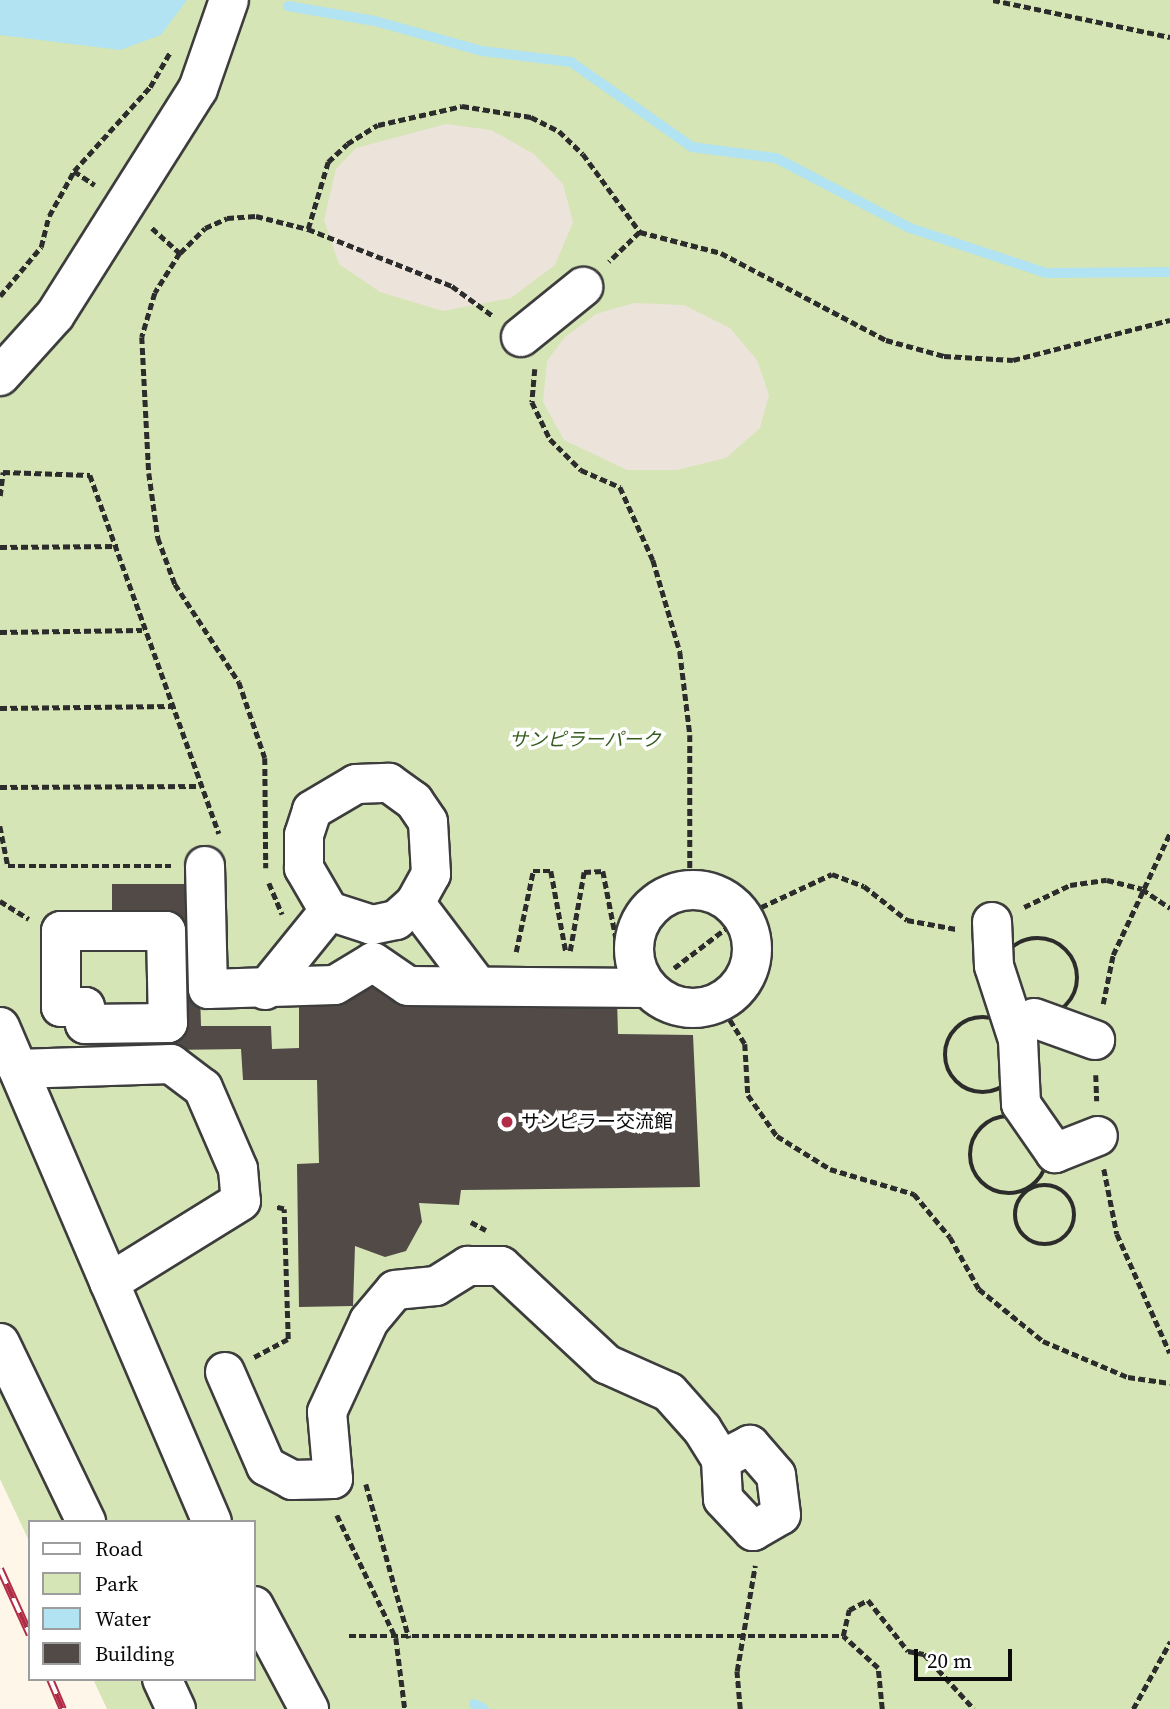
<!DOCTYPE html>
<meta charset="utf-8">
<style>
body{margin:0}
#map{position:relative;width:1170px;height:1709px;overflow:hidden;background:#fef6e9;font-family:"Source Serif 4","Noto Sans JP",serif}
div>[style]{position:absolute}
[style*='--x']{left:calc(var(--x)*1px);top:calc(var(--y)*1px);width:calc(var(--w)*1px);rotate:calc(var(--a)*1deg)}
.green>*{inset:0;background:#d5e5b5}
.plaza>*{inset:0;background:#ece4da}
.water>*{inset:0;background:#b1e3f2}
.stream>*{height:10px;margin:-5px;padding:0 5px;transform-origin:5px;border-radius:5px;background:#b1e3f2}
.building>*{inset:0;background:#524a47}
.path>*{height:4.5px;margin-top:-2.25px;transform-origin:0;background:repeating-linear-gradient(90deg,#2c2c2c 0 7px,transparent 0 10.5px)}
.path>.ring{margin:-2.25px;padding:0;box-sizing:content-box;background:none;border:4.5px solid #2c2c2c;border-radius:50%}
.roads{filter:drop-shadow(2px 0 #3d3d3d) drop-shadow(-2px 0 #3d3d3d) drop-shadow(0 2px #3d3d3d) drop-shadow(0 -2px #3d3d3d)}
.minor>*{height:38px;margin:-19px;padding:0 19px;transform-origin:19px;border-radius:19px;background:#fff}
.minor>.ring{margin:-19px;padding:0;box-sizing:content-box;background:none;border:38px solid #fff;border-radius:50%}
.rail>*{height:8px;margin-top:-4px;transform-origin:0;background:repeating-linear-gradient(90deg,#fff 0 16px,#b12c46 0 32px);box-sizing:border-box;border-block:2px solid #b12c46}
.dots>*{width:19px;height:19px;translate:-50% -50%;box-sizing:border-box;border:4px solid #fff;border-radius:50%}
span{translate:-50% -50%;white-space:nowrap;text-align:center;line-height:1.15;-webkit-text-stroke:7px #fff;paint-order:stroke}
.park-label{font-size:19px;color:#355d20;font-style:italic}
.poi-label{font-size:19px;color:#0a0a0a}
.left{translate:0 -50%;text-align:left}
.legend{position:absolute;left:28px;top:1520px;width:228px;height:161px;box-sizing:border-box;background:#fff;border:2px solid #9d9d9d;margin:0;padding:9px 12px;list-style:none;font-size:21px;color:#0a0a0a}
.legend li{display:flex;align-items:center;gap:14px;height:35px}
.legend b{width:35px;border:2px solid #9d9d9d}
.scale{position:absolute;left:914px;top:1649px;width:98px;height:32px;box-sizing:border-box;border:4px solid #0a0a0a;border-top:0;padding-left:9px;font-size:21px;line-height:24px;white-space:nowrap;color:#0a0a0a;-webkit-text-stroke:5px #fff;paint-order:stroke}
</style>
<div id="map">
<div class="green">
<i style="clip-path:polygon(0 0,1170px 0,1170px 1709px,107px 1709px,93px 1679px,254px 1679px,254px 1522px,30px 1522px,30px 1543px,0 1479px)"></i>
</div>
<div class="plaza">
<i style="clip-path:polygon(446px 124px,491px 130px,534px 154px,563px 184px,573px 222px,555px 265px,511px 298px,443px 311px,380px 292px,339px 264px,324px 220px,336px 169px,356px 148px)"></i>
<i style="clip-path:polygon(634px 303px,684px 305px,730px 328px,757px 360px,769px 395px,760px 428px,726px 458px,677px 470px,627px 470px,564px 440px,543px 402px,547px 361px,565px 337px,596px 314px)"></i>
</div>
<div class="water">
<i style="clip-path:polygon(0 0,187px 0,161px 35px,120px 50px,0 35px)"></i>
</div>
<div class="stream">
<i style="--x:288;--y:6;--w:88;--a:9.8"></i>
<i style="--x:375;--y:21;--w:111;--a:15.7"></i>
<i style="--x:482;--y:51;--w:90;--a:7"></i>
<i style="--x:571;--y:62;--w:148;--a:35.1"></i>
<i style="--x:692;--y:147;--w:85;--a:7.5"></i>
<i style="--x:776;--y:158;--w:151;--a:27.6"></i>
<i style="--x:910;--y:228;--w:143;--a:18.3"></i>
<i style="--x:1046;--y:273;--w:124;--a:-0.5"></i>
<i style="--x:474;--y:1704;--w:11;--a:27"></i>
</div>
<div class="building">
<i style="clip-path:polygon(112px 884px,197px 884px,201px 1026px,271px 1026px,272px 1049px,299px 1048px,299px 999px,355px 976px,617px 999px,618px 1034px,693px 1035px,700px 1187px,461px 1190px,459px 1205px,419px 1203px,422px 1222px,406px 1251px,385px 1257px,355px 1246px,353px 1306px,299px 1307px,297px 1164px,319px 1163px,317px 1080px,243px 1080px,241px 1049px,101px 1051px,100px 1033px,178px 1031px,178px 922px,112px 920px)"></i>
</div>
<div class="path">
<i style="--x:993;--y:0;--w:181;--a:11.8"></i>
<i style="--x:74;--y:171;--w:25;--a:34"></i>
<i style="--x:152;--y:228;--w:38;--a:42"></i>
<i style="--x:180;--y:253;--w:35;--a:-45"></i>
<i style="--x:205;--y:228;--w:24;--a:-24"></i>
<i style="--x:227;--y:218;--w:29;--a:-4"></i>
<i style="--x:256;--y:216;--w:54;--a:14"></i>
<i style="--x:308;--y:229;--w:70;--a:-73.4"></i>
<i style="--x:328;--y:162;--w:26;--a:-43"></i>
<i style="--x:347;--y:144;--w:36;--a:-32"></i>
<i style="--x:378;--y:125;--w:86;--a:-12.7"></i>
<i style="--x:462;--y:106;--w:70;--a:9.1"></i>
<i style="--x:531;--y:117;--w:31;--a:27"></i>
<i style="--x:559;--y:131;--w:33;--a:44"></i>
<i style="--x:583;--y:154;--w:97;--a:53.8"></i>
<i style="--x:640;--y:232;--w:43;--a:135.9"></i>
<i style="--x:308;--y:229;--w:155;--a:21.6"></i>
<i style="--x:452;--y:286;--w:51;--a:36.2"></i>
<i style="--x:640;--y:232;--w:84;--a:14.5"></i>
<i style="--x:721;--y:253;--w:187;--a:27.8"></i>
<i style="--x:886;--y:340;--w:60;--a:15.4"></i>
<i style="--x:944;--y:356;--w:69;--a:3.3"></i>
<i style="--x:1013;--y:360;--w:162;--a:-14.3"></i>
<i style="--x:180;--y:253;--w:47;--a:122"></i>
<i style="--x:155;--y:293;--w:46;--a:106.5"></i>
<i style="--x:142;--y:337;--w:136;--a:87.1"></i>
<i style="--x:149;--y:473;--w:66;--a:82.1"></i>
<i style="--x:158;--y:538;--w:49;--a:69.7"></i>
<i style="--x:175;--y:584;--w:117;--a:56.9"></i>
<i style="--x:239;--y:682;--w:80;--a:71.1"></i>
<i style="--x:265;--y:758;--w:110;--a:89.5"></i>
<i style="--x:0;--y:296;--w:64;--a:-50.1"></i>
<i style="--x:41;--y:247;--w:32;--a:-76"></i>
<i style="--x:49;--y:216;--w:51;--a:-60.9"></i>
<i style="--x:74;--y:171;--w:113;--a:-47.9"></i>
<i style="--x:150;--y:87;--w:39;--a:-60"></i>
<i style="--x:535;--y:369;--w:33;--a:95"></i>
<i style="--x:532;--y:402;--w:41;--a:64.1"></i>
<i style="--x:550;--y:439;--w:44;--a:45"></i>
<i style="--x:581;--y:470;--w:43;--a:23.6"></i>
<i style="--x:620;--y:487;--w:80;--a:65.7"></i>
<i style="--x:653;--y:560;--w:96;--a:73.6"></i>
<i style="--x:680;--y:652;--w:84;--a:83.1"></i>
<i style="--x:690;--y:735;--w:155;--a:90"></i>
<i style="--x:0;--y:496;--w:24;--a:-83"></i>
<i style="--x:3;--y:472;--w:87;--a:2"></i>
<i style="--x:90;--y:475;--w:381;--a:70.2"></i>
<i style="--x:0;--y:547;--w:118;--a:-0.5"></i>
<i style="--x:0;--y:632;--w:142;--a:-0.8"></i>
<i style="--x:0;--y:708;--w:171;--a:-0.7"></i>
<i style="--x:0;--y:787;--w:199;--a:-0.3"></i>
<i style="--x:0;--y:826;--w:41;--a:78.7"></i>
<i style="--x:8;--y:866;--w:163;--a:0"></i>
<i style="--x:269;--y:883;--w:34;--a:67"></i>
<i style="--x:0;--y:901;--w:34;--a:32"></i>
<i style="--x:1024;--y:907;--w:51;--a:-25.6"></i>
<i style="--x:1070;--y:885;--w:37;--a:-8"></i>
<i style="--x:1107;--y:880;--w:36;--a:14"></i>
<i style="--x:1142;--y:889;--w:34;--a:34"></i>
<i class="ring" style="left:998px;top:938px;width:75.5px;height:75.5px"></i>
<i style="--x:570;--y:951;--w:80;--a:-80"></i>
<i style="--x:584;--y:872;--w:19;--a:-3"></i>
<i style="--x:603;--y:871;--w:84;--a:79"></i>
<i style="--x:516;--y:952;--w:83;--a:-78.1"></i>
<i style="--x:533;--y:871;--w:18;--a:0"></i>
<i style="--x:551;--y:871;--w:82;--a:79.5"></i>
<i style="--x:674;--y:968;--w:86;--a:-37.4"></i>
<i style="--x:742;--y:916;--w:99;--a:-25"></i>
<i style="--x:832;--y:874;--w:34;--a:21"></i>
<i style="--x:864;--y:886;--w:55;--a:38.3"></i>
<i style="--x:907;--y:920;--w:50;--a:10.4"></i>
<i style="--x:719;--y:1002;--w:49;--a:58.2"></i>
<i style="--x:745;--y:1044;--w:51;--a:86.6"></i>
<i style="--x:748;--y:1095;--w:50;--a:54.7"></i>
<i style="--x:777;--y:1136;--w:62;--a:31.9"></i>
<i style="--x:830;--y:1169;--w:88;--a:16.6"></i>
<i style="--x:914;--y:1194;--w:56;--a:50.1"></i>
<i style="--x:950;--y:1237;--w:60;--a:60.9"></i>
<i style="--x:979;--y:1289;--w:82;--a:39.1"></i>
<i style="--x:1043;--y:1341;--w:92;--a:23"></i>
<i style="--x:1128;--y:1377;--w:42;--a:8.1"></i>
<i style="--x:1103;--y:1004;--w:50;--a:-78.5"></i>
<i style="--x:1113;--y:955;--w:135;--a:-65"></i>
<i class="ring" style="left:945px;top:1017px;width:71.5px;height:71.5px"></i>
<i style="--x:1096;--y:1075;--w:26;--a:88"></i>
<i class="ring" style="left:970px;top:1116px;width:73.5px;height:73.5px"></i>
<i style="--x:1104;--y:1169;--w:66;--a:78.7"></i>
<i style="--x:1117;--y:1234;--w:130;--a:66"></i>
<i class="ring" style="left:1015px;top:1185px;width:55.5px;height:55.5px"></i>
<i style="--x:471;--y:1222;--w:17;--a:28"></i>
<i style="--x:254;--y:1357;--w:38;--a:-28"></i>
<i style="--x:288;--y:1339;--w:130;--a:-91.8"></i>
<i style="--x:284;--y:1209;--w:8;--a:-166"></i>
<i style="--x:366;--y:1484;--w:160;--a:74.4"></i>
<i style="--x:337;--y:1515;--w:136;--a:64.4"></i>
<i style="--x:396;--y:1638;--w:72;--a:82.8"></i>
<i style="--x:349;--y:1636;--w:494;--a:0"></i>
<i style="--x:740;--y:1709;--w:38;--a:-95"></i>
<i style="--x:737;--y:1671;--w:107;--a:-80.3"></i>
<i style="--x:882;--y:1709;--w:41;--a:-95.6"></i>
<i style="--x:878;--y:1668;--w:47;--a:-137.6"></i>
<i style="--x:843;--y:1636;--w:27;--a:-77"></i>
<i style="--x:849;--y:1610;--w:21;--a:-28"></i>
<i style="--x:868;--y:1600;--w:65;--a:51.9"></i>
<i style="--x:908;--y:1651;--w:16;--a:11"></i>
<i style="--x:924;--y:1654;--w:74;--a:47.7"></i>
<i style="--x:1133;--y:1709;--w:77;--a:-61.1"></i>
</div>
<div class="roads">
<div class="minor">
<i style="--x:521;--y:337;--w:80;--a:-38.9"></i>
<i style="--x:0;--y:376;--w:82;--a:-48"></i>
<i style="--x:55;--y:315;--w:267;--a:-57.7"></i>
<i style="--x:198;--y:89;--w:94;--a:-70.8"></i>
<i style="--x:205;--y:866;--w:123;--a:88.6"></i>
<i style="--x:208;--y:989;--w:127;--a:-1.8"></i>
<i style="--x:335;--y:985;--w:44;--a:-31.2"></i>
<i style="--x:373;--y:962;--w:42;--a:34.4"></i>
<i style="--x:408;--y:986;--w:240;--a:0.5"></i>
<i class="ring" style="left:634px;top:890px;width:80px;height:80px"></i>
<i style="--x:329;--y:911;--w:50;--a:-120.2"></i>
<i style="--x:304;--y:868;--w:33;--a:-90"></i>
<i style="--x:304;--y:835;--w:26;--a:-72"></i>
<i style="--x:312;--y:810;--w:51;--a:-30.6"></i>
<i style="--x:356;--y:784;--w:33;--a:-2"></i>
<i style="--x:389;--y:783;--w:31;--a:36"></i>
<i style="--x:414;--y:801;--w:25;--a:56"></i>
<i style="--x:428;--y:822;--w:52;--a:86.7"></i>
<i style="--x:431;--y:874;--w:33;--a:119"></i>
<i style="--x:992;--y:922;--w:44;--a:87.4"></i>
<i style="--x:994;--y:966;--w:78;--a:72"></i>
<i style="--x:1018;--y:1040;--w:64;--a:87.3"></i>
<i style="--x:1021;--y:1104;--w:60;--a:55.2"></i>
<i style="--x:1055;--y:1153;--w:46;--a:-21.6"></i>
<i style="--x:61;--y:931;--w:105;--a:0"></i>
<i style="--x:166;--y:931;--w:92;--a:88.8"></i>
<i style="--x:168;--y:1023;--w:83;--a:179.3"></i>
<i style="--x:85;--y:1024;--w:17;--a:-90"></i>
<i style="--x:85;--y:1007;--w:24;--a:180"></i>
<i style="--x:61;--y:1007;--w:76;--a:-90"></i>
<i style="--x:265;--y:990;--w:102;--a:-51"></i>
<i style="--x:329;--y:911;--w:45;--a:18"></i>
<i style="--x:372;--y:925;--w:25;--a:-12"></i>
<i style="--x:396;--y:920;--w:25;--a:-42"></i>
<i style="--x:415;--y:903;--w:103;--a:52.9"></i>
<i style="--x:1034;--y:1018;--w:65;--a:19.8"></i>
<i style="--x:0;--y:1027;--w:538;--a:66.82"></i>
<i style="--x:18;--y:1069;--w:153;--a:-1.9"></i>
<i style="--x:171;--y:1064;--w:40;--a:37"></i>
<i style="--x:203;--y:1088;--w:88;--a:66.6"></i>
<i style="--x:238;--y:1169;--w:32;--a:85"></i>
<i style="--x:241;--y:1201;--w:155;--a:148.2"></i>
<i style="--x:0;--y:1343;--w:199;--a:64.3"></i>
<i style="--x:225;--y:1372;--w:103;--a:66.4"></i>
<i style="--x:266;--y:1466;--w:30;--a:28"></i>
<i style="--x:292;--y:1480;--w:41;--a:-1.4"></i>
<i style="--x:333;--y:1479;--w:67;--a:-95.1"></i>
<i style="--x:327;--y:1412;--w:100;--a:-65.2"></i>
<i style="--x:369;--y:1321;--w:40;--a:-50"></i>
<i style="--x:395;--y:1290;--w:41;--a:-5.6"></i>
<i style="--x:436;--y:1286;--w:38;--a:-32"></i>
<i style="--x:468;--y:1266;--w:33;--a:0"></i>
<i style="--x:501;--y:1266;--w:144;--a:43"></i>
<i style="--x:606;--y:1364;--w:69;--a:24"></i>
<i style="--x:669;--y:1392;--w:50;--a:48.3"></i>
<i style="--x:702;--y:1429;--w:36;--a:58"></i>
<i style="--x:721;--y:1460;--w:39;--a:87"></i>
<i style="--x:723;--y:1499;--w:44;--a:46.8"></i>
<i style="--x:753;--y:1531;--w:32;--a:-30"></i>
<i style="--x:781;--y:1515;--w:40;--a:-97.1"></i>
<i style="--x:776;--y:1475;--w:40;--a:-131"></i>
<i style="--x:750;--y:1445;--w:33;--a:153"></i>
<i style="--x:254;--y:1606;--w:117;--a:61.9"></i>
<i style="--x:162;--y:1679;--w:33;--a:65"></i>
</div>
</div>
<div class="rail">
<i style="--x:0;--y:1569;--w:72;--a:65.6"></i>
<i style="--x:50;--y:1679;--w:33;--a:67"></i>
</div>
<div class="dots">
<i style="left:507px;top:1122px;background:#b12c46"></i>
</div>
<div class="park-label">
<span style="left:585px;top:740px">サンピラーパーク</span>
</div>
<div class="poi-label">
<span class="left" style="left:521px;top:1122px">サンピラー交流館</span>
</div>
<ul class="legend">
<li><b style="height:9px;background:#fff"></b>Road</li>
<li><b style="height:19px;background:#d5e5b5"></b>Park</li>
<li><b style="height:19px;background:#b1e3f2"></b>Water</li>
<li><b style="height:19px;background:#524a47"></b>Building</li>
</ul>
<div class="scale">20 m</div>
</div>
